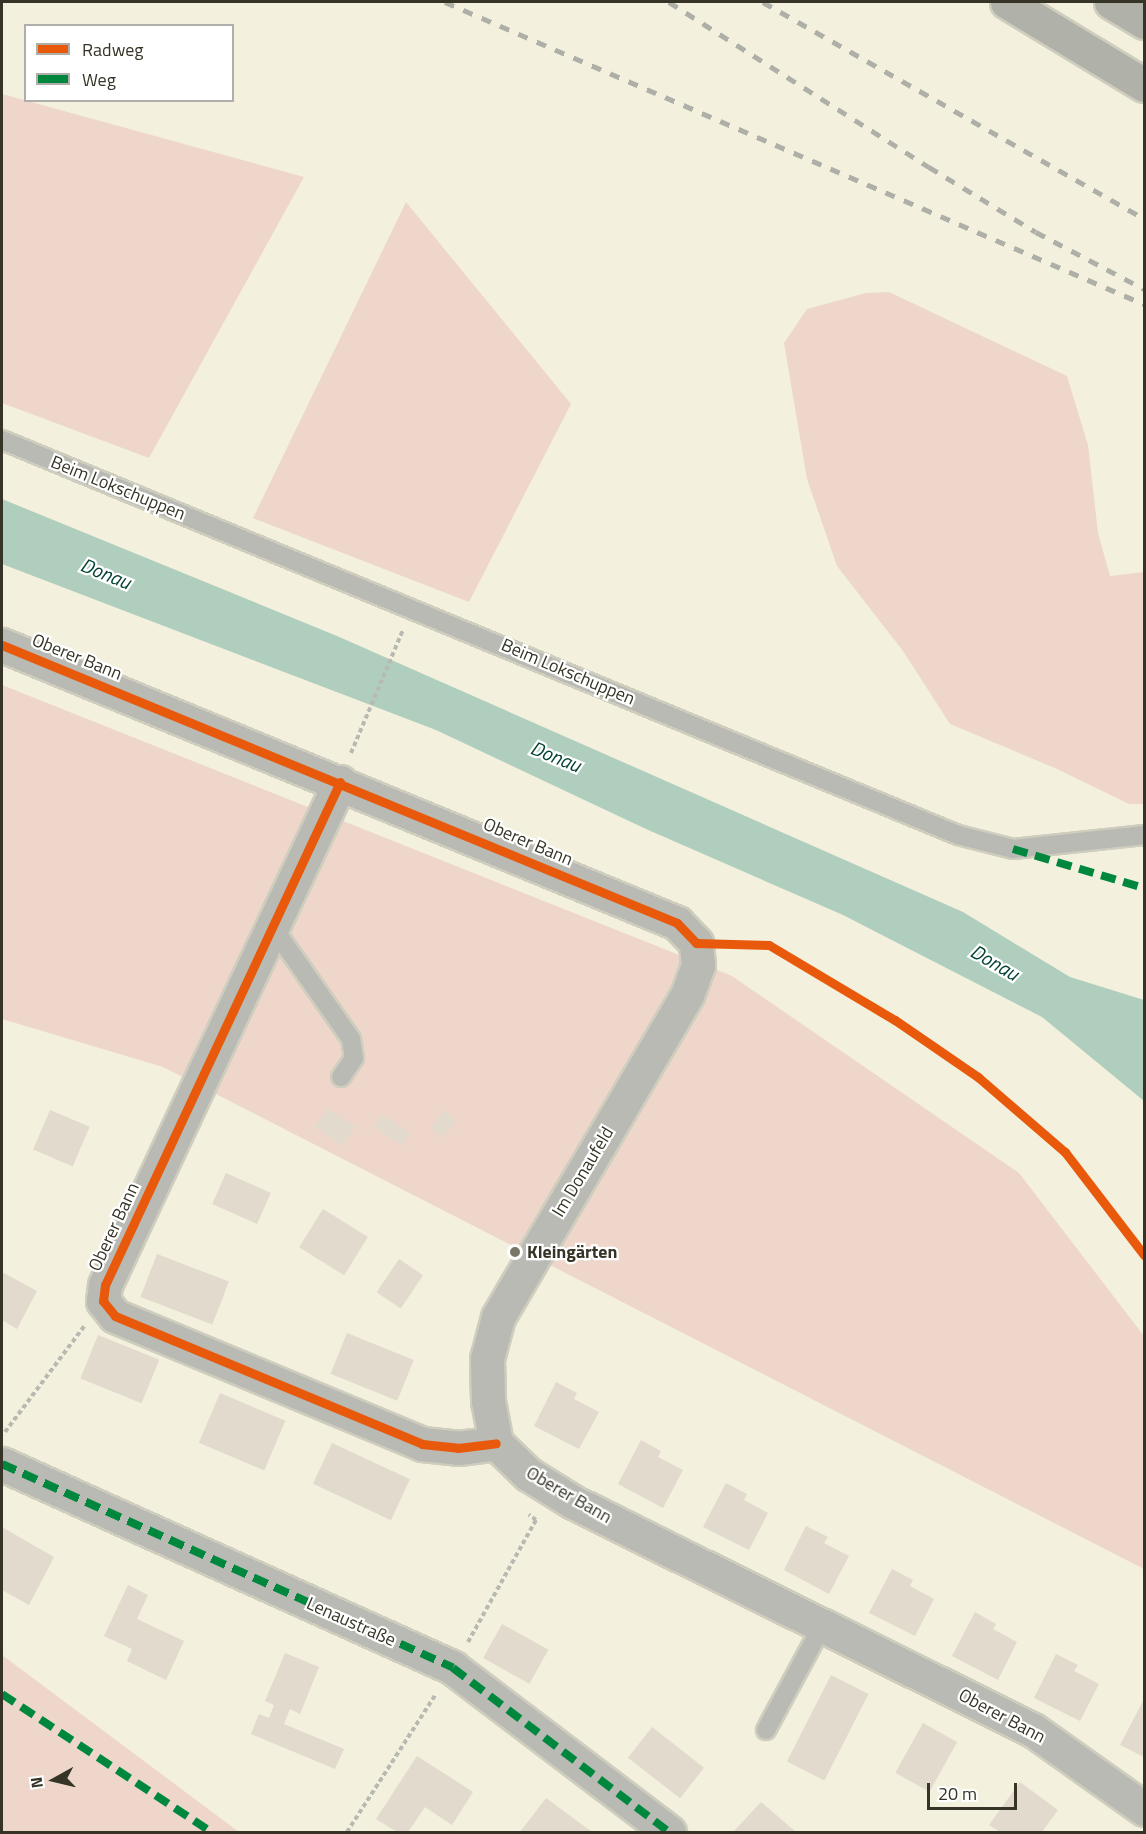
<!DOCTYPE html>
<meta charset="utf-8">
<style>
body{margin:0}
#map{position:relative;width:1146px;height:1834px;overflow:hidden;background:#f3f0dd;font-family:"Titillium Web",sans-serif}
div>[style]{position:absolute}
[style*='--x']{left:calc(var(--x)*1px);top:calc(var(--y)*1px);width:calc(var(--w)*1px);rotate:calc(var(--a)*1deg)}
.green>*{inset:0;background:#eed7ca}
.water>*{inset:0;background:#b0cebd}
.building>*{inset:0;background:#e1dacd;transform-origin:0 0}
.path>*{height:4px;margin-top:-2px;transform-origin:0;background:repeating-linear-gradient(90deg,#b8b9b0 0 4.5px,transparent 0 7.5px)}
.roads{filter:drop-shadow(2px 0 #cfcdbe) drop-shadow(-2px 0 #cfcdbe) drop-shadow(0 2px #cfcdbe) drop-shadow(0 -2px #cfcdbe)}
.lane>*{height:18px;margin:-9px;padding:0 9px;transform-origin:9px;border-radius:9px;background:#b8bab3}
.street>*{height:33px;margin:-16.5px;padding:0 16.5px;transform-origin:16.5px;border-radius:16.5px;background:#b8bab3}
.primary>*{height:33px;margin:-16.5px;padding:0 16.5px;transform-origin:16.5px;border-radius:16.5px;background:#b0b1a8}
.rail>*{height:4.5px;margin-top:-2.25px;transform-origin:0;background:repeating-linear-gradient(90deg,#aeafa7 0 10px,transparent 0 20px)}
.quiet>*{height:8px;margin-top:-4px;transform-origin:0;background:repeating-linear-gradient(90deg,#00873e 0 15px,transparent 0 23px)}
.cycleway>*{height:9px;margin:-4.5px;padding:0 4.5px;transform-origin:4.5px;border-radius:4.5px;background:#e8590c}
.dots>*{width:16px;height:16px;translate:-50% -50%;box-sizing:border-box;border:3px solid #fff;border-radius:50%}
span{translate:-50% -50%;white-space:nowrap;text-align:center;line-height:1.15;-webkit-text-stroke:4.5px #fff;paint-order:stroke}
.street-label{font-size:18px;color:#363426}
.poi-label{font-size:18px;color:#363426;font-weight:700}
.left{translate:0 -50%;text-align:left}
.water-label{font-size:20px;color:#054333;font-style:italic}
.frame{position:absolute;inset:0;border:3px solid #363426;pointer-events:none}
.legend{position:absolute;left:24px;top:24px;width:210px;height:78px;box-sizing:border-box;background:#fff;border:2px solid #afaea8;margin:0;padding:8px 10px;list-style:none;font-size:18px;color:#363426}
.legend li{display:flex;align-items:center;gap:12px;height:30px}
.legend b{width:30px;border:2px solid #afaea8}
.north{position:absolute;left:24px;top:1750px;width:60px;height:60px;-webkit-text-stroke:4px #fff;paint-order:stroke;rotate:262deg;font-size:16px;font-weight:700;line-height:24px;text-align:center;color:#363426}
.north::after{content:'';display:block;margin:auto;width:21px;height:27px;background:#363426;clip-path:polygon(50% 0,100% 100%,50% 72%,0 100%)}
.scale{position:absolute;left:927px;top:1783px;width:90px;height:27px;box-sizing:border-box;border:3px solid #363426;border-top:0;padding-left:8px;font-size:18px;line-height:21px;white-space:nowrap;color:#363426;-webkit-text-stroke:4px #fff;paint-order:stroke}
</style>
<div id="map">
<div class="green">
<i style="clip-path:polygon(2px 94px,304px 177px,149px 458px,2px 403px)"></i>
<i style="clip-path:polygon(406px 202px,571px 404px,469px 602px,253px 518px)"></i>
<i style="clip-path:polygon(889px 292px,1067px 376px,1088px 445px,1098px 533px,1110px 576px,1144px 572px,1144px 804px,1129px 804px,1057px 769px,950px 724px,903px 651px,837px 566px,807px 479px,784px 343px,807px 309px,866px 293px)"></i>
<i style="clip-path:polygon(2px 685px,732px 976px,1019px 1173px,1144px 1336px,1144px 1569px,163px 1067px,2px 1019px)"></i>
<i style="clip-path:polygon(2px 1655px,239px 1832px,2px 1832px)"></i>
</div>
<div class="water">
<i style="clip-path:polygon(2px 499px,337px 636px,963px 912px,1070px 977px,1144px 1000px,1144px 1101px,1042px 1017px,843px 915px,646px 829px,436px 730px,2px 564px)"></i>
</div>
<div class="building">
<i style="left:328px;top:1108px;width:33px;height:23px;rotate:35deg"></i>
<i style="left:50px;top:1110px;width:43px;height:43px;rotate:23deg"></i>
<i style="left:444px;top:1111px;width:15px;height:22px;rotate:37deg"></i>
<i style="left:382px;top:1114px;width:34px;height:15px;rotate:34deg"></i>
<i style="left:226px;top:1173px;width:49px;height:34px;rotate:24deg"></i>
<i style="left:323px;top:1209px;width:53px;height:45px;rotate:32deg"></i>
<i style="left:157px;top:1254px;width:77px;height:46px;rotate:21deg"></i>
<i style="left:399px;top:1259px;width:29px;height:40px;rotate:34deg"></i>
<i style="clip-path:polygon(2px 1272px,37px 1291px,17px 1329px,2px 1320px)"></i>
<i style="left:347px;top:1333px;width:72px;height:44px;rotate:22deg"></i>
<i style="left:98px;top:1335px;width:66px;height:47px;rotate:22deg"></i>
<i style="clip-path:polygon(556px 1382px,577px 1393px,574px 1399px,599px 1412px,579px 1449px,534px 1426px)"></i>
<i style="left:220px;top:1393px;width:71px;height:54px;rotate:23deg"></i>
<i style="clip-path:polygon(641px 1440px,661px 1451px,658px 1457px,683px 1470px,663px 1508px,618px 1484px)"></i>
<i style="left:332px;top:1443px;width:86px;height:45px;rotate:25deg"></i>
<i style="clip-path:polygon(726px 1483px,747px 1494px,744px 1500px,768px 1513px,749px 1550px,703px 1527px)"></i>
<i style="clip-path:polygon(806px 1526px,828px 1537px,824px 1543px,849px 1556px,829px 1594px,784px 1570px)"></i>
<i style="clip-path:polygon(2px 1527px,54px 1557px,29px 1605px,2px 1590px)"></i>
<i style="clip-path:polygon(892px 1569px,913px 1580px,910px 1586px,934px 1599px,915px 1636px,869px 1613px)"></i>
<i style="clip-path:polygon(128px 1585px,148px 1595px,137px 1619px,184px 1641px,166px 1680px,127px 1661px,132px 1649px,104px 1636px)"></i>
<i style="clip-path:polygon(975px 1612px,996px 1624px,993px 1629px,1017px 1642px,998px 1680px,952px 1656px)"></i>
<i style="left:502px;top:1624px;width:53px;height:39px;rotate:29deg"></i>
<i style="clip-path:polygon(285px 1653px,319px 1667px,300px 1714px,290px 1709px,284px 1724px,344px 1749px,335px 1769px,251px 1734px,259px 1714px,269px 1718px,274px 1705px,265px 1701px)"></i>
<i style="clip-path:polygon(1056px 1654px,1078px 1665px,1074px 1671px,1099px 1684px,1080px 1721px,1034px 1698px)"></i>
<i style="left:831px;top:1675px;width:42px;height:97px;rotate:27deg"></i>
<i style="clip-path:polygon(1143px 1701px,1144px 1702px,1144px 1757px,1120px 1745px)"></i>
<i style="left:923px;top:1723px;width:39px;height:57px;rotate:29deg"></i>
<i style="left:652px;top:1727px;width:66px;height:39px;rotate:38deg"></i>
<i style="clip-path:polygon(417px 1756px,473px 1792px,452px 1825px,425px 1807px,408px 1832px,397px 1832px,376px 1819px)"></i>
<i style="clip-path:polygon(1020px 1782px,1058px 1810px,1042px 1832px,1000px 1832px,989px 1825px)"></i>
<i style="clip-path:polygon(546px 1798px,592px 1832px,520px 1832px)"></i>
<i style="clip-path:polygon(761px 1802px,796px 1832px,733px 1832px)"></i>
</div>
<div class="path">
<i style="--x:351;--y:753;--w:134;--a:-67.1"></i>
<i style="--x:5;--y:1432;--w:134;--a:-53.2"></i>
<i style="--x:468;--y:1642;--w:140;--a:-60.9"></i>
<i style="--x:536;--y:1520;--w:9;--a:-144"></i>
<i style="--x:347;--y:1832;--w:164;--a:-57.2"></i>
</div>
<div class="roads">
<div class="lane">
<i style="--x:2;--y:440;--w:1034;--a:22.45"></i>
<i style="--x:958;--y:835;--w:57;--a:14.3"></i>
<i style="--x:1013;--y:849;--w:132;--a:-6.1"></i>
<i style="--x:272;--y:926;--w:138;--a:55"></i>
<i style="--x:351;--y:1039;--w:19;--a:81"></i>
<i style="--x:354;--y:1058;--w:23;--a:124"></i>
<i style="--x:766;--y:1730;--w:120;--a:-61.7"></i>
</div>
<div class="street">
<i style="--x:2;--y:645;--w:730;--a:22.38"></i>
<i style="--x:677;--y:923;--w:28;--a:46"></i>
<i style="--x:696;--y:943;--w:22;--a:85"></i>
<i style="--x:698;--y:965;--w:32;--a:110"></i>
<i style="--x:687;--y:995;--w:373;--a:120.4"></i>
<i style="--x:498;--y:1317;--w:43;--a:104.7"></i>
<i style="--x:487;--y:1359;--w:42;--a:88.6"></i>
<i style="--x:488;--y:1401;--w:43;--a:79.2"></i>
<i style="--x:340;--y:782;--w:555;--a:115.04"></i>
<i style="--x:105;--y:1285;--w:16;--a:97"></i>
<i style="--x:103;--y:1301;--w:19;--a:51"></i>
<i style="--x:115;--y:1316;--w:333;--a:22.6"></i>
<i style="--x:422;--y:1444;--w:36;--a:6"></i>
<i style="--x:458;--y:1448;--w:38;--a:-7"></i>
<i style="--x:496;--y:1443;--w:45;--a:44.1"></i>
<i style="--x:528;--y:1474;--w:53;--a:31.9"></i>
<i style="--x:573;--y:1502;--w:513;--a:26.37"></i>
<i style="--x:1033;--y:1730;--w:136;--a:35.4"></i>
<i style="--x:2;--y:1464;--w:495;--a:24.3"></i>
<i style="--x:453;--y:1668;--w:271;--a:37.2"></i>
</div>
<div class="primary">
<i style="--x:1007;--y:2;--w:160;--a:31.2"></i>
<i style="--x:1111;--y:2;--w:39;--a:31"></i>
</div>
</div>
<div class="rail">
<i style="--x:445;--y:2;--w:761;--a:23.37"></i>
<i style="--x:669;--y:2;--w:308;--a:32.4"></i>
<i style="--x:929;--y:167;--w:125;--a:31.3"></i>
<i style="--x:1036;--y:232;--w:122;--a:27.8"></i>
<i style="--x:763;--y:2;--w:438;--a:29.6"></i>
</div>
<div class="quiet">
<i style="--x:1013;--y:849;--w:137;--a:16.6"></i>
<i style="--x:2;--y:1464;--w:495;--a:24.3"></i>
<i style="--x:453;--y:1668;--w:271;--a:37.2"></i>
<i style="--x:2;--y:1694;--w:250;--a:33.4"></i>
</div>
<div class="cycleway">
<i style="--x:2;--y:645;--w:730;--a:22.38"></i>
<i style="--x:677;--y:923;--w:28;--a:46"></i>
<i style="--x:696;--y:943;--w:73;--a:1.6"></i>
<i style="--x:769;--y:945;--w:147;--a:30.8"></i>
<i style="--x:895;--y:1020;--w:101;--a:34.5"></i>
<i style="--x:978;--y:1077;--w:115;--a:40.8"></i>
<i style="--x:1065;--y:1152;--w:130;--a:52.5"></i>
<i style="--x:340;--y:782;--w:555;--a:115.04"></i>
<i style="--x:105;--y:1285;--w:16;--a:97"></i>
<i style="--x:103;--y:1301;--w:19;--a:51"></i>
<i style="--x:115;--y:1316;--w:333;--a:22.6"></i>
<i style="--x:422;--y:1444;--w:36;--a:6"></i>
<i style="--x:458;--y:1448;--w:38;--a:-7"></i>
</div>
<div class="dots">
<i style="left:515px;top:1252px;background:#787666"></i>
</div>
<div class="street-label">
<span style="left:118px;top:488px;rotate:22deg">Beim Lokschuppen</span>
<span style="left:77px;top:657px;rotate:22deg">Oberer Bann</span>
<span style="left:568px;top:672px;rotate:23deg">Beim Lokschuppen</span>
<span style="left:528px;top:842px;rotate:23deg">Oberer Bann</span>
<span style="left:583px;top:1172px;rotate:-59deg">Im Donaufeld</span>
<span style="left:114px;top:1227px;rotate:-65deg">Oberer Bann</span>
<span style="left:569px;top:1495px;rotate:30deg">Oberer Bann</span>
<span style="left:351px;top:1622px;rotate:24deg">Lenaustraße</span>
<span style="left:1002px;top:1716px;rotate:28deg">Oberer Bann</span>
</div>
<div class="poi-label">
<span class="left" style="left:527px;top:1252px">Kleingärten</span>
</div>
<div class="water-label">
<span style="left:106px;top:573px;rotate:22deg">Donau</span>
<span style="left:556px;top:756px;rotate:22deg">Donau</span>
<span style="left:995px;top:962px;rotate:30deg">Donau</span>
</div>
<div class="frame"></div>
<ul class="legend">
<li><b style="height:8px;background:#e8590c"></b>Radweg</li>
<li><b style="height:8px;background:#00873e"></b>Weg</li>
</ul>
<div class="north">N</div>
<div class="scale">20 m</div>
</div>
